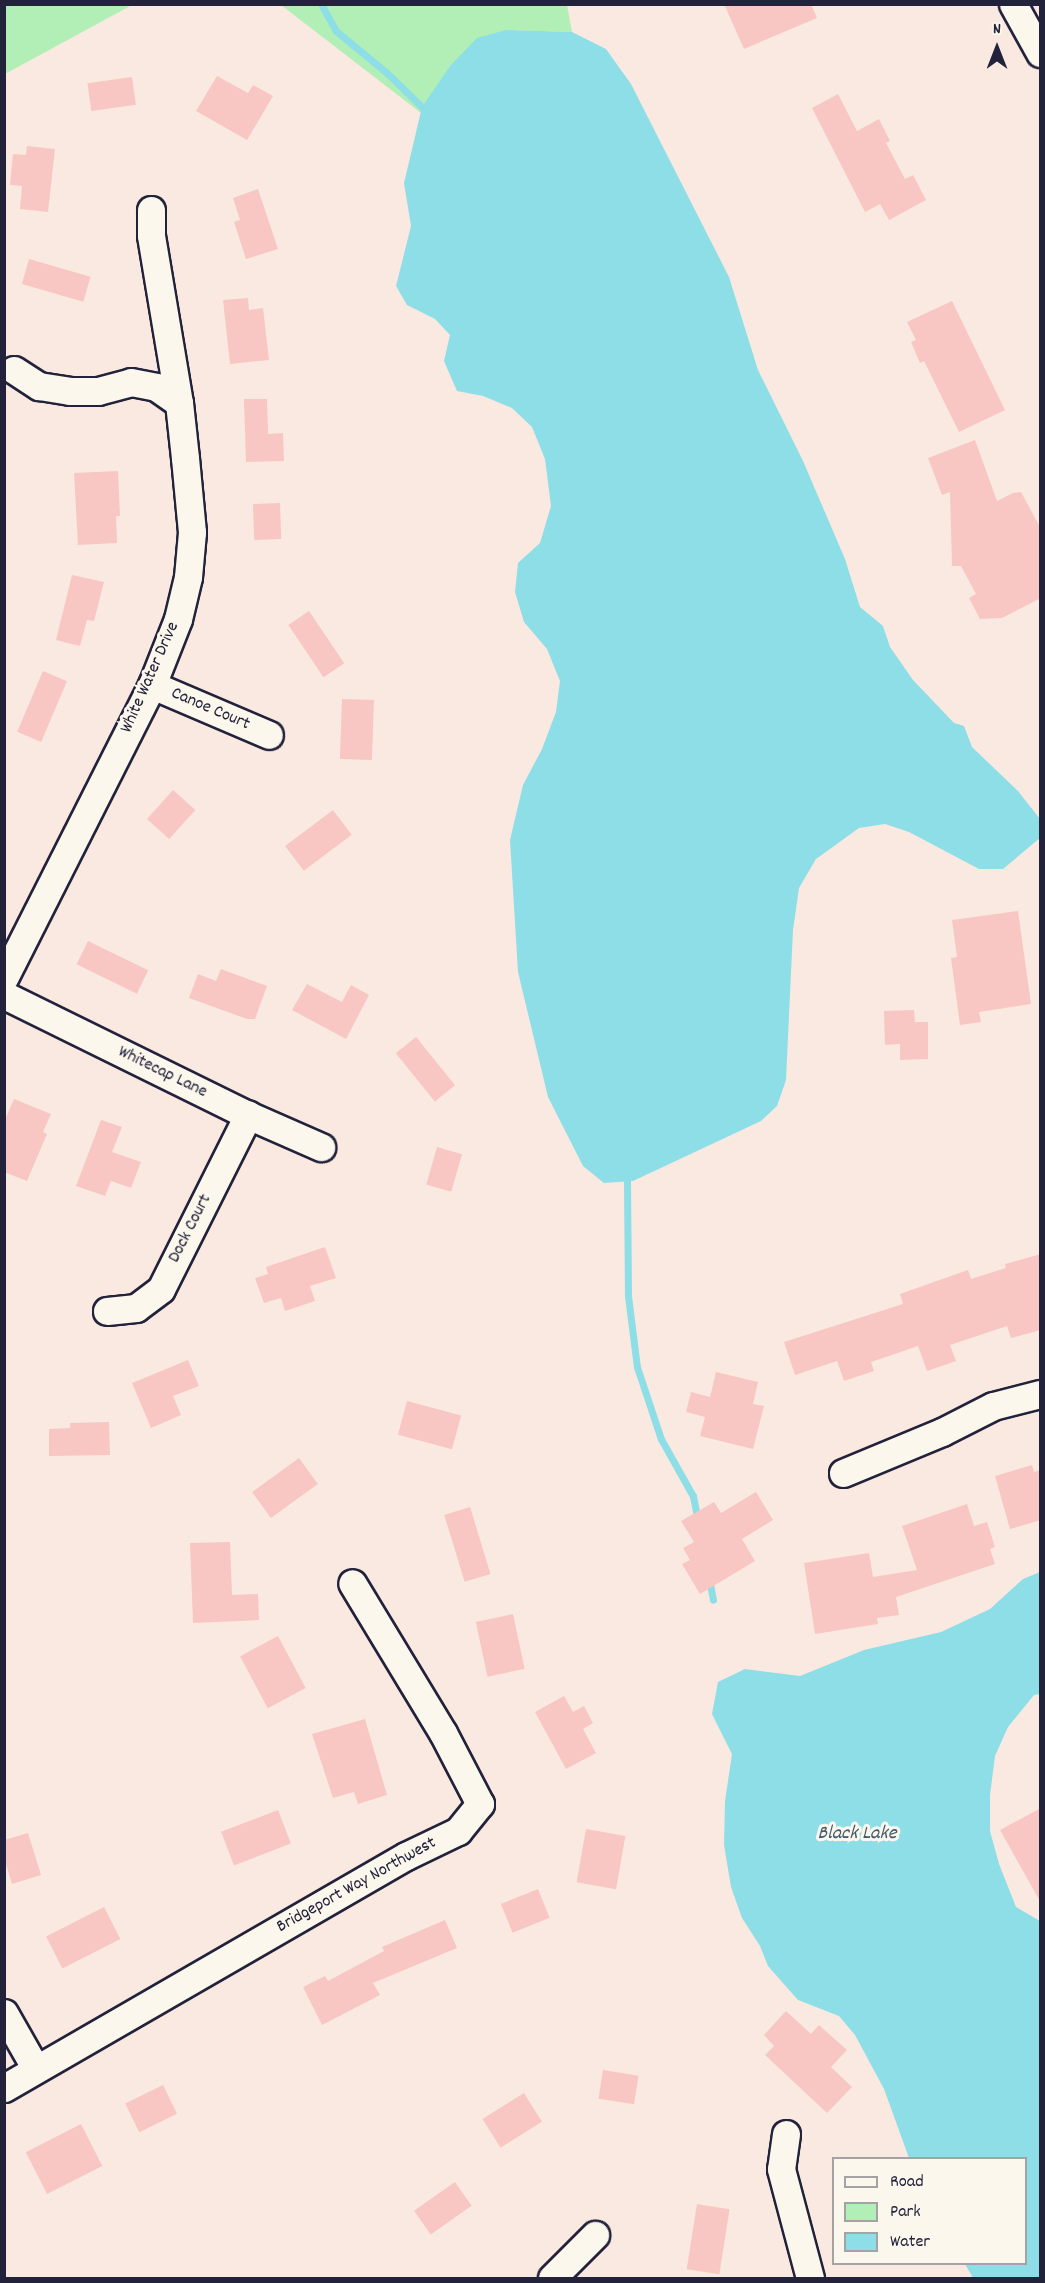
<!DOCTYPE html>
<style>
body{margin:0}
#map{position:relative;width:1045px;height:2283px;overflow:hidden;background:#fae9e0;font-family:Dekko,sans-serif}
div>[style]{position:absolute}
[style*='--x']{left:calc(var(--x)*1px);top:calc(var(--y)*1px);width:calc(var(--w)*1px);rotate:calc(var(--a)*1deg)}
.green>*{inset:0;background:#b1efb6}
.water>*{inset:0;background:#8ddee7}
.stream>*{height:7px;margin:-3.5px;padding:0 3.5px;transform-origin:3.5px;border-radius:3.5px;background:#8ddee7}
.building>*{inset:0;background:#f8c7c3;transform-origin:0 0}
.roads{filter:drop-shadow(2px 0 #22223b) drop-shadow(-2px 0 #22223b) drop-shadow(0 2px #22223b) drop-shadow(0 -2px #22223b)}
.minor>*{height:27px;margin:-13.5px;padding:0 13.5px;transform-origin:13.5px;border-radius:13.5px;background:#fbf7ec}
span{translate:-50% -50%;white-space:nowrap;text-align:center;line-height:1.15;-webkit-text-stroke:6px #fbf7ec;paint-order:stroke}
.street-label{font-size:18px;color:#22223b}
.water-label{font-size:20px;color:#425a6f;font-style:italic}
.frame{position:absolute;inset:0;border:6px solid #22223b;pointer-events:none}
.legend{position:absolute;left:832px;top:2157px;width:195px;height:108px;box-sizing:border-box;background:#fbf7ec;border:2px solid #a4a2a5;margin:0;padding:8px 10px;list-style:none;font-size:18px;color:#22223b}
.legend li{display:flex;align-items:center;gap:12px;height:30px}
.legend b{width:30px;border:2px solid #a4a2a5}
.north{position:absolute;left:967px;top:18px;width:60px;height:60px;-webkit-text-stroke:4px #fbf7ec;paint-order:stroke;rotate:0deg;font-size:16px;font-weight:700;line-height:24px;text-align:center;color:#22223b}
.north::after{content:'';display:block;margin:auto;width:21px;height:27px;background:#22223b;clip-path:polygon(50% 0,100% 100%,50% 72%,0 100%)}
</style>
<div id="map">
<div class="green">
<i style="clip-path:polygon(5px 4px,132px 4px,132px 5px,5px 74px)"></i>
<i style="clip-path:polygon(281px 5px,567px 5px,572px 32px,506px 30px,450px 66px,421px 113px)"></i>
</div>
<div class="water">
<i style="clip-path:polygon(506px 30px,572px 32px,606px 49px,631px 84px,729px 277px,758px 370px,803px 461px,845px 559px,860px 607px,883px 626px,890px 647px,913px 680px,954px 723px,964px 726px,972px 747px,1018px 791px,1040px 819px,1040px 838px,1003px 869px,979px 869px,909px 832px,885px 824px,859px 828px,816px 859px,799px 888px,793px 930px,786px 1080px,777px 1106px,761px 1121px,633px 1181px,604px 1183px,583px 1166px,548px 1097px,518px 972px,510px 840px,523px 785px,542px 749px,556px 712px,560px 681px,547px 649px,524px 622px,515px 592px,518px 563px,540px 543px,551px 506px,545px 459px,532px 427px,512px 408px,483px 396px,457px 391px,444px 361px,450px 335px,435px 319px,407px 305px,396px 286px,411px 226px,404px 183px,422px 107px,450px 66px,477px 38px)"></i>
<i style="clip-path:polygon(1040px 1572px,1040px 1694px,1034px 1695px,1008px 1727px,995px 1756px,990px 1795px,990px 1831px,999px 1864px,1016px 1907px,1040px 1921px,1040px 2278px,973px 2278px,965px 2264px,1026px 2264px,1026px 2158px,909px 2158px,884px 2089px,855px 2035px,839px 2016px,798px 2000px,768px 1966px,760px 1946px,742px 1918px,731px 1887px,724px 1845px,725px 1801px,732px 1754px,712px 1714px,718px 1682px,745px 1669px,800px 1676px,864px 1650px,941px 1632px,990px 1609px,1023px 1579px)"></i>
</div>
<div class="stream">
<i style="--x:321;--y:4;--w:31;--a:61"></i>
<i style="--x:336;--y:31;--w:66;--a:39.5"></i>
<i style="--x:387;--y:73;--w:49;--a:44.2"></i>
<i style="--x:627;--y:1181;--w:115;--a:89.5"></i>
<i style="--x:628;--y:1296;--w:72;--a:82.8"></i>
<i style="--x:637;--y:1367;--w:76;--a:71.6"></i>
<i style="--x:661;--y:1439;--w:65;--a:60.7"></i>
<i style="--x:693;--y:1496;--w:25;--a:79"></i>
<i style="--x:709;--y:1579;--w:21;--a:79"></i>
</div>
<div class="building">
<i style="clip-path:polygon(724px 4px,811px 4px,817px 18px,744px 49px)"></i>
<i style="clip-path:polygon(217px 76px,248px 93px,253px 85px,273px 96px,247px 140px,196px 111px)"></i>
<i style="left:132px;top:77px;width:28px;height:45px;rotate:82deg"></i>
<i style="clip-path:polygon(838px 94px,857px 131px,879px 119px,890px 141px,886px 143px,905px 179px,913px 175px,926px 200px,889px 220px,880px 204px,865px 212px,812px 108px)"></i>
<i style="clip-path:polygon(27px 146px,55px 149px,48px 212px,20px 209px,22px 186px,10px 185px,13px 154px,26px 155px)"></i>
<i style="clip-path:polygon(258px 189px,278px 249px,246px 259px,234px 222px,240px 220px,233px 198px)"></i>
<i style="left:29px;top:259px;width:64px;height:26px;rotate:16deg"></i>
<i style="clip-path:polygon(248px 298px,249px 310px,263px 308px,269px 360px,230px 364px,223px 300px)"></i>
<i style="clip-path:polygon(952px 301px,1005px 410px,959px 432px,924px 361px,920px 363px,911px 342px,916px 340px,907px 322px)"></i>
<i style="clip-path:polygon(244px 399px,267px 399px,268px 434px,283px 433px,284px 461px,246px 462px)"></i>
<i style="clip-path:polygon(975px 440px,997px 501px,1013px 493px,1021px 492px,1041px 529px,1041px 598px,1002px 618px,980px 619px,969px 598px,976px 594px,961px 566px,952px 566px,950px 492px,942px 495px,928px 458px)"></i>
<i style="clip-path:polygon(118px 471px,120px 516px,116px 516px,117px 543px,78px 545px,74px 473px)"></i>
<i style="left:280px;top:503px;width:36px;height:27px;rotate:88deg"></i>
<i style="clip-path:polygon(72px 575px,104px 582px,94px 621px,87px 620px,80px 646px,56px 640px)"></i>
<i style="left:309px;top:611px;width:63px;height:25px;rotate:56deg"></i>
<i style="left:43px;top:671px;width:26px;height:66px;rotate:23deg"></i>
<i style="left:342px;top:699px;width:32px;height:60px;rotate:2deg"></i>
<i style="left:173px;top:790px;width:30px;height:39px;rotate:42deg"></i>
<i style="left:333px;top:810px;width:31px;height:60px;rotate:53deg"></i>
<i style="clip-path:polygon(1018px 911px,1031px 1004px,979px 1012px,981px 1022px,960px 1025px,951px 958px,957px 957px,952px 920px)"></i>
<i style="left:88px;top:941px;width:67px;height:26px;rotate:26deg"></i>
<i style="clip-path:polygon(221px 969px,267px 986px,255px 1019px,247px 1019px,189px 998px,198px 974px,216px 981px)"></i>
<i style="clip-path:polygon(307px 984px,342px 1002px,351px 985px,369px 995px,346px 1039px,292px 1010px)"></i>
<i style="clip-path:polygon(914px 1010px,915px 1022px,928px 1022px,928px 1059px,900px 1060px,900px 1044px,885px 1045px,884px 1011px)"></i>
<i style="left:416px;top:1037px;width:62px;height:26px;rotate:51deg"></i>
<i style="clip-path:polygon(14px 1099px,51px 1114px,43px 1132px,47px 1134px,27px 1181px,4px 1172px,4px 1122px)"></i>
<i style="clip-path:polygon(101px 1120px,122px 1127px,112px 1152px,141px 1162px,131px 1188px,111px 1181px,105px 1196px,76px 1186px)"></i>
<i style="left:437px;top:1147px;width:26px;height:39px;rotate:16deg"></i>
<i style="clip-path:polygon(325px 1247px,336px 1278px,310px 1286px,315px 1301px,285px 1311px,281px 1298px,264px 1303px,255px 1278px,268px 1274px,266px 1267px)"></i>
<i style="clip-path:polygon(1041px 1254px,1041px 1330px,1011px 1338px,1007px 1326px,950px 1345px,956px 1361px,927px 1371px,918px 1346px,871px 1362px,874px 1371px,844px 1381px,837px 1361px,795px 1375px,784px 1342px,903px 1304px,900px 1294px,968px 1270px,971px 1279px,1006px 1268px,1005px 1264px)"></i>
<i style="clip-path:polygon(188px 1360px,199px 1386px,173px 1396px,181px 1415px,151px 1428px,132px 1383px)"></i>
<i style="clip-path:polygon(716px 1372px,758px 1382px,753px 1404px,764px 1406px,753px 1449px,700px 1436px,705px 1417px,686px 1412px,691px 1392px,710px 1397px)"></i>
<i style="left:407px;top:1401px;width:56px;height:35px;rotate:15deg"></i>
<i style="clip-path:polygon(109px 1422px,110px 1455px,49px 1456px,49px 1429px,70px 1428px,70px 1423px)"></i>
<i style="left:299px;top:1458px;width:32px;height:58px;rotate:54deg"></i>
<i style="clip-path:polygon(1032px 1465px,1034px 1472px,1041px 1470px,1041px 1520px,1010px 1529px,995px 1476px)"></i>
<i style="clip-path:polygon(756px 1492px,773px 1520px,742px 1539px,755px 1561px,700px 1594px,682px 1564px,690px 1560px,683px 1548px,694px 1542px,681px 1521px,714px 1502px,721px 1513px)"></i>
<i style="clip-path:polygon(967px 1504px,974px 1526px,987px 1522px,995px 1547px,990px 1549px,995px 1564px,896px 1597px,899px 1615px,877px 1618px,878px 1624px,815px 1634px,804px 1563px,869px 1553px,873px 1577px,917px 1570px,902px 1526px)"></i>
<i style="left:470px;top:1507px;width:70px;height:27px;rotate:73deg"></i>
<i style="clip-path:polygon(230px 1542px,232px 1595px,258px 1594px,259px 1620px,193px 1623px,190px 1543px)"></i>
<i style="left:513px;top:1614px;width:56px;height:38px;rotate:78deg"></i>
<i style="left:278px;top:1636px;width:59px;height:43px;rotate:62deg"></i>
<i style="clip-path:polygon(564px 1696px,573px 1712px,584px 1706px,593px 1723px,583px 1729px,596px 1753px,566px 1769px,535px 1712px)"></i>
<i style="clip-path:polygon(365px 1719px,387px 1795px,358px 1804px,354px 1792px,333px 1798px,312px 1734px)"></i>
<i style="clip-path:polygon(1041px 1808px,1041px 1903px,1000px 1830px)"></i>
<i style="left:278px;top:1810px;width:36px;height:61px;rotate:69deg"></i>
<i style="left:586px;top:1829px;width:40px;height:54px;rotate:10deg"></i>
<i style="clip-path:polygon(28px 1833px,41px 1875px,12px 1884px,4px 1857px,4px 1840px)"></i>
<i style="left:538px;top:1889px;width:31px;height:40px;rotate:68deg"></i>
<i style="left:104px;top:1907px;width:36px;height:65px;rotate:63deg"></i>
<i style="clip-path:polygon(445px 1920px,457px 1948px,373px 1983px,380px 1995px,322px 2025px,303px 1987px,325px 1976px,328px 1981px,384px 1951px,382px 1947px)"></i>
<i style="clip-path:polygon(786px 2011px,811px 2034px,819px 2025px,847px 2050px,831px 2067px,852px 2087px,827px 2113px,765px 2055px,774px 2046px,764px 2035px)"></i>
<i style="left:603px;top:2070px;width:36px;height:29px;rotate:9deg"></i>
<i style="left:163px;top:2085px;width:32px;height:42px;rotate:64deg"></i>
<i style="left:524px;top:2093px;width:34px;height:49px;rotate:58deg"></i>
<i style="left:81px;top:2124px;width:47px;height:62px;rotate:63deg"></i>
<i style="left:455px;top:2182px;width:29px;height:50px;rotate:55deg"></i>
<i style="left:697px;top:2204px;width:33px;height:66px;rotate:9deg"></i>
</div>
<div class="roads">
<div class="minor">
<i style="--x:1013;--y:4;--w:56;--a:61.1"></i>
<i style="--x:14;--y:370;--w:30;--a:33"></i>
<i style="--x:39;--y:386;--w:31;--a:9"></i>
<i style="--x:70;--y:391;--w:28;--a:0"></i>
<i style="--x:98;--y:391;--w:34;--a:-15"></i>
<i style="--x:131;--y:382;--w:25;--a:11"></i>
<i style="--x:156;--y:387;--w:28;--a:35"></i>
<i style="--x:152;--y:685;--w:127;--a:23.1"></i>
<i style="--x:4;--y:978;--w:328;--a:-63.2"></i>
<i style="--x:152;--y:685;--w:71;--a:-68.5"></i>
<i style="--x:178;--y:619;--w:43;--a:-76.6"></i>
<i style="--x:188;--y:577;--w:45;--a:-84.9"></i>
<i style="--x:192;--y:532;--w:74;--a:-95.4"></i>
<i style="--x:185;--y:458;--w:55;--a:-96.2"></i>
<i style="--x:179;--y:403;--w:170;--a:-99.5"></i>
<i style="--x:151;--y:235;--w:25;--a:-90"></i>
<i style="--x:4;--y:995;--w:272;--a:26.2"></i>
<i style="--x:248;--y:1115;--w:80;--a:23.7"></i>
<i style="--x:107;--y:1311;--w:29;--a:-6"></i>
<i style="--x:136;--y:1308;--w:31;--a:-37"></i>
<i style="--x:161;--y:1289;--w:195;--a:-63.4"></i>
<i style="--x:843;--y:1473;--w:107;--a:-22.5"></i>
<i style="--x:942;--y:1432;--w:57;--a:-27"></i>
<i style="--x:993;--y:1406;--w:49;--a:-14.3"></i>
<i style="--x:4;--y:2013;--w:64;--a:60.3"></i>
<i style="--x:4;--y:2088;--w:464;--a:-30"></i>
<i style="--x:406;--y:1856;--w:58;--a:-25.7"></i>
<i style="--x:458;--y:1831;--w:35;--a:-51"></i>
<i style="--x:480;--y:1804;--w:80;--a:-117.5"></i>
<i style="--x:443;--y:1733;--w:175;--a:-121.2"></i>
<i style="--x:786;--y:2134;--w:35;--a:98"></i>
<i style="--x:781;--y:2169;--w:113;--a:75.1"></i>
<i style="--x:552;--y:2278;--w:61;--a:-45"></i>
</div>
</div>
<div class="street-label">
<span style="left:151px;top:678px;rotate:-66deg">White Water Drive</span>
<span style="left:210px;top:710px;rotate:23deg">Canoe Court</span>
<span style="left:162px;top:1073px;rotate:26deg">Whitecap Lane</span>
<span style="left:191px;top:1229px;rotate:-63deg">Dock Court</span>
<span style="left:357px;top:1886px;rotate:-29deg">Bridgeport Way Northwest</span>
</div>
<div class="water-label">
<span style="left:857px;top:1834px">Black Lake</span>
</div>
<div class="frame"></div>
<ul class="legend">
<li><b style="height:8px;background:#fbf7ec"></b>Road</li>
<li><b style="height:16px;background:#b1efb6"></b>Park</li>
<li><b style="height:16px;background:#8ddee7"></b>Water</li>
</ul>
<div class="north">N</div>
</div>
